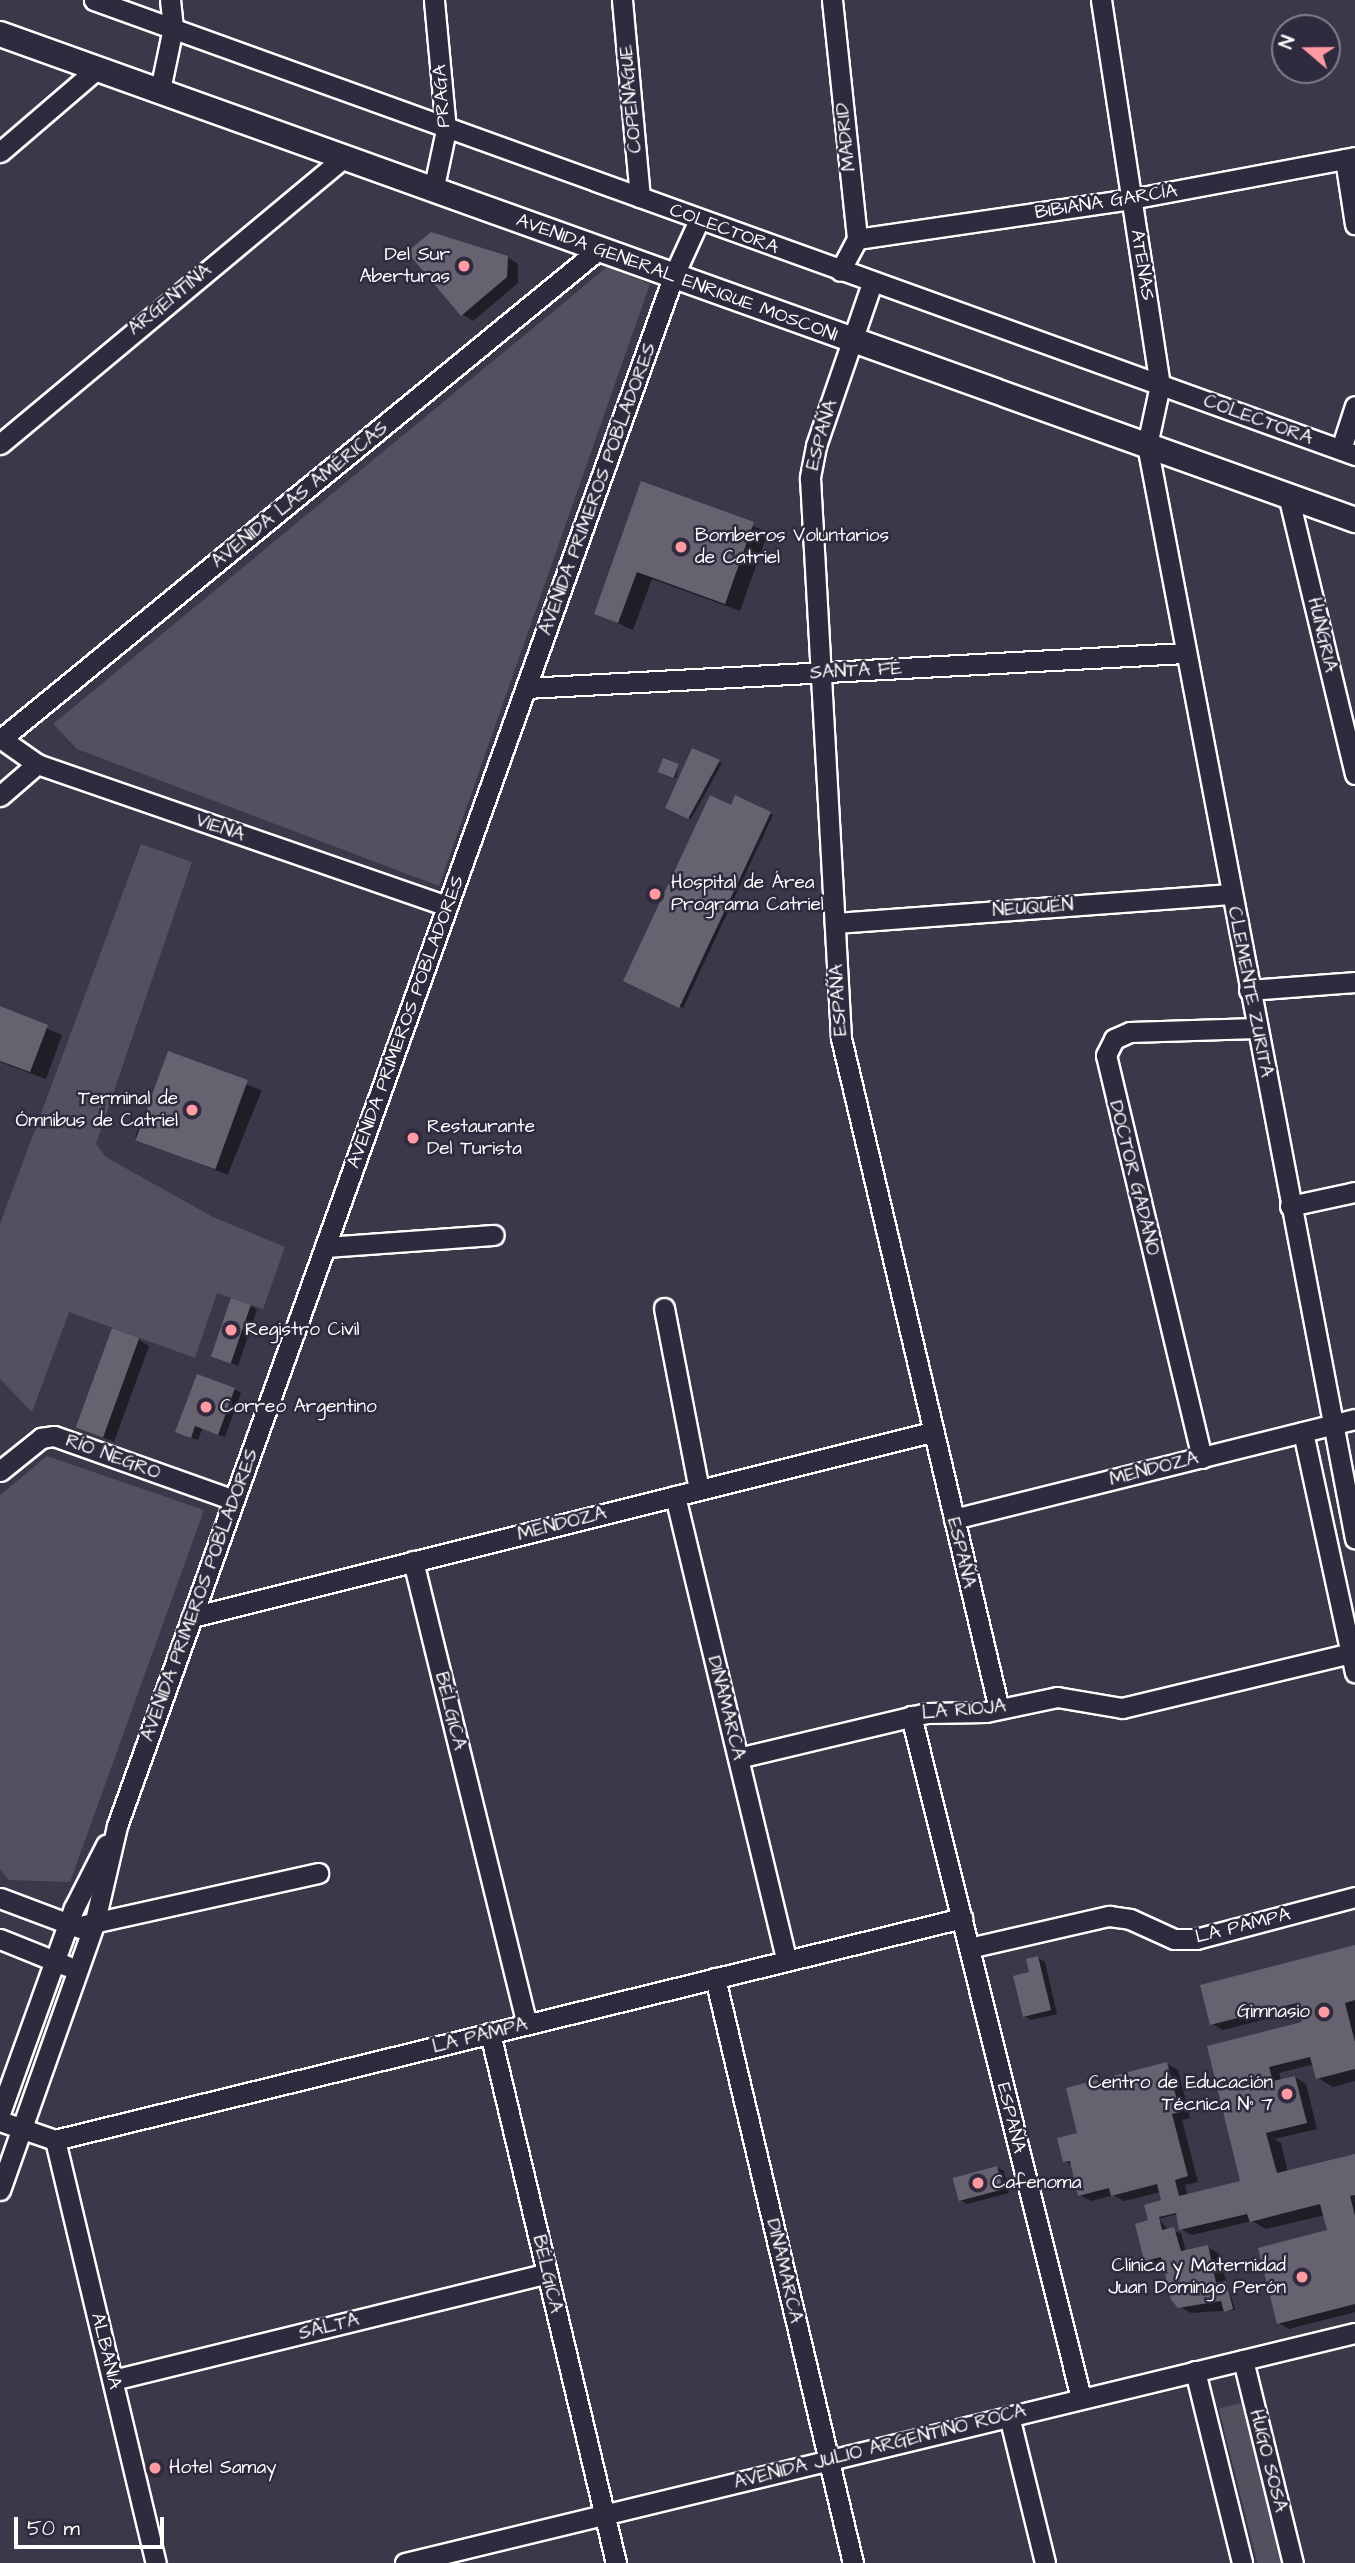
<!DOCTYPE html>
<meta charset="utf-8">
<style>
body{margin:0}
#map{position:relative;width:1355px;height:2563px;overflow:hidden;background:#3c3749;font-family:"Architects Daughter",sans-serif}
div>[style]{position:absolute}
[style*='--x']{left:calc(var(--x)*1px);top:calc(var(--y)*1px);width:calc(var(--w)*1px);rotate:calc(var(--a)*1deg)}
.green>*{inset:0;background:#555060;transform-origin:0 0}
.shadow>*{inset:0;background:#0007;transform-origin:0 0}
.building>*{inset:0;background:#666270;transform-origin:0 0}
.roads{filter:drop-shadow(2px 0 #fff) drop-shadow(-2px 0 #fff) drop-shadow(0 2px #fff) drop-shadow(0 -2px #fff)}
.minor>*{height:19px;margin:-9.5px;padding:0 9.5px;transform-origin:9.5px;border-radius:9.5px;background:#2f2a3d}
.major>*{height:24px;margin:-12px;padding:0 12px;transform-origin:12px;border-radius:12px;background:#2f2a3d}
.dots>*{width:19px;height:19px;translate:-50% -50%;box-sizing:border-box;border:4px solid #2f2a3d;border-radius:50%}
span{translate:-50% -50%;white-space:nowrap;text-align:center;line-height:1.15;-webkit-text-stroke:5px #2f2a3d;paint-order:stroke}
.street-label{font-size:19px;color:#fff}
.poi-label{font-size:19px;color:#fff}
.right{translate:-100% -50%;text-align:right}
.left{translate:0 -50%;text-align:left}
.north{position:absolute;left:1271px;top:14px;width:70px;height:70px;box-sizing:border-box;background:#2f2a3d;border:2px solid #827f8b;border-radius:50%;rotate:290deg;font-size:19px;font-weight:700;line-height:28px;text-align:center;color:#fff}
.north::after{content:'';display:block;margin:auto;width:24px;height:32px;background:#ff9aa2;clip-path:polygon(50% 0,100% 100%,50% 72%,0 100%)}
.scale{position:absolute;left:14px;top:2517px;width:150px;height:32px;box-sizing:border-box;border:4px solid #fff;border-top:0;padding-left:9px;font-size:21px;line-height:24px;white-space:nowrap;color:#fff;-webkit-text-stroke:5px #2f2a3d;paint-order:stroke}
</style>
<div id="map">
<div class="green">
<i style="clip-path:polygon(607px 267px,650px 284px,439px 886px,77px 749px,53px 724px)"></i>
<i style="clip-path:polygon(141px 844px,192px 862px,96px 1144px,106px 1157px,211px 1216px,285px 1247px,263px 1309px,217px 1293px,195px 1358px,69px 1312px,32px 1412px,0 1379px,0 1224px)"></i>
<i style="clip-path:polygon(47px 1456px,204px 1510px,70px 1882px,9px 1880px,0 1869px,0 1495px)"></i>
<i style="left:1245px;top:2402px;width:166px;height:27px;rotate:76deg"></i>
</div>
<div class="shadow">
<i style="clip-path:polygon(507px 257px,518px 264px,518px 283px,473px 321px,462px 314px)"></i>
<i style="clip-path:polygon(643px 483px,768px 532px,740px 611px,652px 579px,633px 630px,596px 613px)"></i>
<i style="clip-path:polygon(693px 750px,722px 763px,691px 819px,667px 808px)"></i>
<i style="clip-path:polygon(678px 766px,676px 778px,663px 773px)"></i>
<i style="clip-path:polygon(736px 797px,773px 815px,683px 1008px,625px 981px)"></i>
<i style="clip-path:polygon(0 1008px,62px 1035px,46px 1079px,0 1062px)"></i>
<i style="left:169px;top:1053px;width:100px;height:91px;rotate:22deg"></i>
<i style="clip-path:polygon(251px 1306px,257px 1310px,238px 1366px,213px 1355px)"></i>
<i style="clip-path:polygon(138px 1339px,149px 1346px,114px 1442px,78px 1427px)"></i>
<i style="clip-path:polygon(234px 1389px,241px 1393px,225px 1437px,202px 1429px,198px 1440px,184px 1435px)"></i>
<i style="clip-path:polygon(1355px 1947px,1355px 2081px,1333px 2087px,1318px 2078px,1314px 2064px,1279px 2073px,1281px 2081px,1295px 2077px,1306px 2084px,1317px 2129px,1274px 2139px,1281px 2143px,1288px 2172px,1355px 2155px,1355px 2312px,1289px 2329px,1278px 2323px,1329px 2231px,1325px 2215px,1266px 2229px,1252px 2221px,1192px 2235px,1181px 2229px,1177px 2214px,1159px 2219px,1168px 2230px,1181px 2233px,1186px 2252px,1207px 2247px,1218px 2253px,1235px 2310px,1191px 2313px,1179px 2306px,1164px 2261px,1153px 2264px,1146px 2260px,1152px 2221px,1166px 2201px,1161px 2192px,1124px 2201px,1113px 2195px,1091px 2201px,1080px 2195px,1073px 2166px,1065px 2161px,1079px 2135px,1167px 2064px,1178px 2070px,1190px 2118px,1182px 2120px,1198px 2182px,1185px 2185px,1188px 2196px,1243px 2185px,1209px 2047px,1305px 2026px,1301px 2010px,1223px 2030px,1212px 2024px)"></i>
<i style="clip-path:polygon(1038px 1958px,1045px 1962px,1057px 2014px,1031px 2020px,1024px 2016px)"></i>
<i style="clip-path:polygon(997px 2167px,1004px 2171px,1009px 2193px,967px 2204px,960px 2200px)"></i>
</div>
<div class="building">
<i style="clip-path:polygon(431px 232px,508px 256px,507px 277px,461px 316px,407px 252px)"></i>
<i style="clip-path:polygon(641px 481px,754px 522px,725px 604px,637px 572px,618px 623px,594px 614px)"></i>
<i style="clip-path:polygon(692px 748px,720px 760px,688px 819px,665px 808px)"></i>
<i style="left:663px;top:758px;width:17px;height:15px;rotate:21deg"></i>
<i style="clip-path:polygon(710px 795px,731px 805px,735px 795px,771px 812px,679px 1008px,623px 981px)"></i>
<i style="clip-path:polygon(0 1006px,48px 1025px,30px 1072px,0 1061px)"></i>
<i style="left:168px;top:1051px;width:85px;height:95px;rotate:20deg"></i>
<i style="left:231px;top:1298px;width:21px;height:62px;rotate:19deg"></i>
<i style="left:112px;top:1328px;width:29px;height:106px;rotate:20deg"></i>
<i style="clip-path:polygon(197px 1374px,235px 1388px,218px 1435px,195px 1426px,191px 1438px,175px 1432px)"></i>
<i style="clip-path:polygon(1355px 1945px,1355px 2000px,1345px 2003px,1355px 2042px,1355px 2069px,1316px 2079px,1310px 2057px,1269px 2067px,1273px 2081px,1295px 2076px,1307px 2123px,1266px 2133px,1277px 2173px,1355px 2154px,1355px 2195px,1350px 2196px,1355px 2216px,1355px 2304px,1277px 2324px,1258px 2248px,1327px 2230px,1320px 2204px,1250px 2222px,1247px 2214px,1179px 2230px,1176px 2213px,1159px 2217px,1162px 2230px,1174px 2227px,1181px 2251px,1208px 2245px,1216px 2283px,1226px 2281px,1233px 2309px,1224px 2312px,1221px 2301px,1178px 2308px,1171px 2300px,1161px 2257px,1144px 2261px,1135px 2224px,1148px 2220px,1144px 2205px,1161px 2200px,1157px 2184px,1111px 2196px,1109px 2188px,1078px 2196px,1070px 2161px,1063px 2162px,1057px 2138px,1077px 2133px,1066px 2088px,1167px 2062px,1180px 2112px,1172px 2114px,1188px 2176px,1175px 2180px,1179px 2196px,1240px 2181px,1207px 2046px,1302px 2022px,1297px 2003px,1210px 2025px,1200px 1985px)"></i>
<i style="clip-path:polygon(1038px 1956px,1051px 2010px,1023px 2017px,1013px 1976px,1029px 1972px,1026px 1959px)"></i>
<i style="left:997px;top:2166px;width:24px;height:46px;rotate:75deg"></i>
</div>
<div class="roads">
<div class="minor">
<i style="--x:94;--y:0;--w:1341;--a:19.84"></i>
<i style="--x:622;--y:0;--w:198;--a:84.8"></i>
<i style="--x:832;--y:0;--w:240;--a:84"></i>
<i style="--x:857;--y:239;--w:36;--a:118"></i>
<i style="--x:1101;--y:0;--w:389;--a:81.3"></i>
<i style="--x:1160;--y:385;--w:61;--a:102.2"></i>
<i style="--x:1147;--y:445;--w:1113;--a:79.23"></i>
<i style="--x:160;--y:90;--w:63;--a:-78.2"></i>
<i style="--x:173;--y:28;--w:28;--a:-96"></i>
<i style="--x:0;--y:152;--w:128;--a:-40.6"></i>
<i style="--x:1345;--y:159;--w:66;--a:81.3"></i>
<i style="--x:433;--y:191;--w:62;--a:-78"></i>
<i style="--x:446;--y:130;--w:131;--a:-95.3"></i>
<i style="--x:857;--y:239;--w:277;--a:-8.3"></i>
<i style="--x:1131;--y:199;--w:228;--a:-10.6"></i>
<i style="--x:872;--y:283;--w:172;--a:109"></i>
<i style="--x:816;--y:446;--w:33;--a:101"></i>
<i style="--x:810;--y:478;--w:561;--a:86.83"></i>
<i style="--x:841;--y:1038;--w:689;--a:76.75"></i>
<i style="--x:0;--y:444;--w:447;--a:-39.8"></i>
<i style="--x:1341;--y:449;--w:45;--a:-72"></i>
<i style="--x:1288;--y:495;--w:287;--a:76.5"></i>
<i style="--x:526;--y:688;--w:661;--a:-3.04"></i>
<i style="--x:0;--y:738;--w:45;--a:35.1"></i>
<i style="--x:37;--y:764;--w:434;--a:19.1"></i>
<i style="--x:1;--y:739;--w:772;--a:-39.32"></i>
<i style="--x:0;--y:796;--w:49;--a:-40.9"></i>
<i style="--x:835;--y:923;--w:397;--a:-4.2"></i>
<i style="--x:1249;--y:990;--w:106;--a:-4.3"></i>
<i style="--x:1290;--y:1206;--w:66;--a:-12.2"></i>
<i style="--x:325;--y:1247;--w:169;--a:-4.1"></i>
<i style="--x:664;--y:1308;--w:185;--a:79.1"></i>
<i style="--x:1303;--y:1432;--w:246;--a:77.8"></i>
<i style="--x:1202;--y:1458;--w:414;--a:-103.4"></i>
<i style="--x:1106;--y:1055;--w:18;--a:-63"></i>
<i style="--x:1114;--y:1039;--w:17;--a:-24"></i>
<i style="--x:1130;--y:1032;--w:126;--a:-1.8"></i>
<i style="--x:0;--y:1471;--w:53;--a:-38.8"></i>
<i style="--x:41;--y:1438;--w:13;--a:-9"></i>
<i style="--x:54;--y:1436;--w:191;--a:19.6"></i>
<i style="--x:675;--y:1496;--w:478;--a:76.5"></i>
<i style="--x:954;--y:1519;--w:413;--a:-14"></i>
<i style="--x:413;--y:1561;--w:477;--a:76.2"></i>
<i style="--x:192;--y:1617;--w:763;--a:-14.04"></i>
<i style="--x:911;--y:1716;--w:703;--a:76"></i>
<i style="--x:738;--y:1758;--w:194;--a:-13.4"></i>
<i style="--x:927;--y:1713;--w:59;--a:-1"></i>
<i style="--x:986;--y:1712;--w:73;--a:-11.9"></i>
<i style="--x:1057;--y:1697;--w:66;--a:9.6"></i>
<i style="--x:1122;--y:1708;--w:240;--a:-13.5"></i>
<i style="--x:0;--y:1898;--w:85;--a:20.6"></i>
<i style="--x:84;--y:1925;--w:240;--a:-12.5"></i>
<i style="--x:0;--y:1939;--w:72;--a:21.9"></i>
<i style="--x:969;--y:1948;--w:144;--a:-12.9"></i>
<i style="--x:1109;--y:1916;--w:21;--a:8"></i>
<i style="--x:1130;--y:1919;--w:48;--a:24.4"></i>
<i style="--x:1174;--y:1939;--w:22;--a:0"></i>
<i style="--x:1196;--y:1939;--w:164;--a:-14.8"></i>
<i style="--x:715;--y:1978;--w:601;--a:76.73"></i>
<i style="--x:490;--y:2033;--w:545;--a:76.63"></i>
<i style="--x:0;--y:2113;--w:218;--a:-70.2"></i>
<i style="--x:74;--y:1908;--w:71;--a:-63.1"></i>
<i style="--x:0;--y:2121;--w:58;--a:19.1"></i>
<i style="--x:55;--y:2140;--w:934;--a:-13.75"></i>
<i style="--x:55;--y:2140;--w:435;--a:76.6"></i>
<i style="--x:0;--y:2190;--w:281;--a:-70.5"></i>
<i style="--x:94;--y:1925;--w:102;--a:-76.9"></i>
<i style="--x:117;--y:1826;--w:1646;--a:-70.25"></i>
<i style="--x:673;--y:277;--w:63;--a:-65.5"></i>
<i style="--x:1243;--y:2360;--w:209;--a:76.2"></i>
<i style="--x:1195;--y:2371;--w:198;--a:76.2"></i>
<i style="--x:113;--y:2380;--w:446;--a:-13.8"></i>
<i style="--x:1009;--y:2416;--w:151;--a:76.2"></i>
<i style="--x:405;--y:2563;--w:977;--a:-13.61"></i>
</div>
<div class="major">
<i style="--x:0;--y:34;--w:1440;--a:19.73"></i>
</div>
</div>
<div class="dots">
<i style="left:464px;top:266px;background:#ff9aa2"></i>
<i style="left:681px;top:547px;background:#ff9aa2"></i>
<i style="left:655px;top:894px;background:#ff9aa2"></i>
<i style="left:192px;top:1110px;background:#ff9aa2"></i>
<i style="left:413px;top:1138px;background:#ff9aa2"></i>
<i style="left:231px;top:1330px;background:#ff9aa2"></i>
<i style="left:206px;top:1407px;background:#ff9aa2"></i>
<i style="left:1324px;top:2012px;background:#ff9aa2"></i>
<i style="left:1287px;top:2094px;background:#ff9aa2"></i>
<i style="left:978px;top:2183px;background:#ff9aa2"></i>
<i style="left:1302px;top:2277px;background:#ff9aa2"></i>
<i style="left:155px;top:2468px;background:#ff9aa2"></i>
</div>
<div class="street-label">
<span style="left:442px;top:96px;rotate:-94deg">PRAGA</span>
<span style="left:631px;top:99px;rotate:-95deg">COPENAGUE</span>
<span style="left:846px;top:137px;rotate:-96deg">MADRID</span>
<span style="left:1106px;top:202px;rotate:-9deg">BIBIANA GARCÍA</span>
<span style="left:724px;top:229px;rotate:20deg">COLECTORA</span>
<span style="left:1142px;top:265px;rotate:81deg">ATENAS</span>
<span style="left:677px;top:278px;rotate:20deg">AVENIDA GENERAL ENRIQUE MOSCONI</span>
<span style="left:170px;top:300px;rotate:-39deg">ARGENTINA</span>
<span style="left:1258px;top:420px;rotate:20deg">COLECTORA</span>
<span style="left:822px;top:435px;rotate:-74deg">ESPAÑA</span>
<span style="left:598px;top:489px;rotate:-70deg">AVENIDA PRIMEROS POBLADORES</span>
<span style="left:300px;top:495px;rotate:-39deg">AVENIDA LAS AMÉRICAS</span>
<span style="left:1322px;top:635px;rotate:77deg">HUNGRIA</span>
<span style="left:856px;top:671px;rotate:-3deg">SANTA FÉ</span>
<span style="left:220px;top:828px;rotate:19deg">VIENA</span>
<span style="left:1033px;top:908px;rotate:-4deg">NEUQUÉN</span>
<span style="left:1250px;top:992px;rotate:79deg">CLEMENTE ZURITA</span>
<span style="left:839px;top:1000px;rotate:-93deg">ESPAÑA</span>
<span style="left:406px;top:1022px;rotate:-70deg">AVENIDA PRIMEROS POBLADORES</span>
<span style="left:1134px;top:1178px;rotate:76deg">DOCTOR GADANO</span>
<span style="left:113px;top:1457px;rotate:20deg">RÍO NEGRO</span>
<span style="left:1154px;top:1469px;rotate:-14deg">MENDOZA</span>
<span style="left:562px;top:1524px;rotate:-14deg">MENDOZA</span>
<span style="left:961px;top:1553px;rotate:77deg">ESPAÑA</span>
<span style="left:200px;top:1595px;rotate:-70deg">AVENIDA PRIMEROS POBLADORES</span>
<span style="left:726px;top:1708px;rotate:76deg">DINAMARCA</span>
<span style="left:964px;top:1710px;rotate:-5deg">LA RIOJA</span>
<span style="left:450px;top:1711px;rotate:76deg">BÉLGICA</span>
<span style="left:1243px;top:1926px;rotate:-14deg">LA PAMPA</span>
<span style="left:480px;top:2036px;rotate:-14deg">LA PAMPA</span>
<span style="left:1011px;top:2118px;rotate:76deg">ESPAÑA</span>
<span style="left:784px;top:2271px;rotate:77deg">DINAMARCA</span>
<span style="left:547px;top:2274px;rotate:77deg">BÉLGICA</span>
<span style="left:329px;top:2327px;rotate:-14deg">SALTA</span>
<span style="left:106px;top:2351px;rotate:76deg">ALBANIA</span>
<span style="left:880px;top:2447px;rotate:-14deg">AVENIDA JULIO ARGENTINO ROCA</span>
<span style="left:1268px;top:2461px;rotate:76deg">HUGO SOSA</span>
</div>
<div class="poi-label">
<span class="right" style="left:450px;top:266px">Del Sur<br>Aberturas</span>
<span class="left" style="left:695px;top:547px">Bomberos Voluntarios<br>de Catriel</span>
<span class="left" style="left:671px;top:894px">Hospital de Área<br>Programa Catriel</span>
<span class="right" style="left:178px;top:1110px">Terminal de<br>Ómnibus de Catriel</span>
<span class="left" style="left:427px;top:1138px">Restaurante<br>Del Turista</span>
<span class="left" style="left:245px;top:1330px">Registro Civil</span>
<span class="left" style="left:220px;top:1407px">Correo Argentino</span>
<span class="right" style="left:1310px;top:2012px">Gimnasio</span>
<span class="right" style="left:1273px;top:2094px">Centro de Educación<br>Técnica N° 7</span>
<span class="left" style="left:992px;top:2183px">Cafenoma</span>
<span class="right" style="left:1286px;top:2277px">Clínica y Maternidad<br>Juan Domingo Perón</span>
<span class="left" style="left:169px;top:2468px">Hotel Samay</span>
</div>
<div class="north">N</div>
<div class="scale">50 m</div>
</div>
